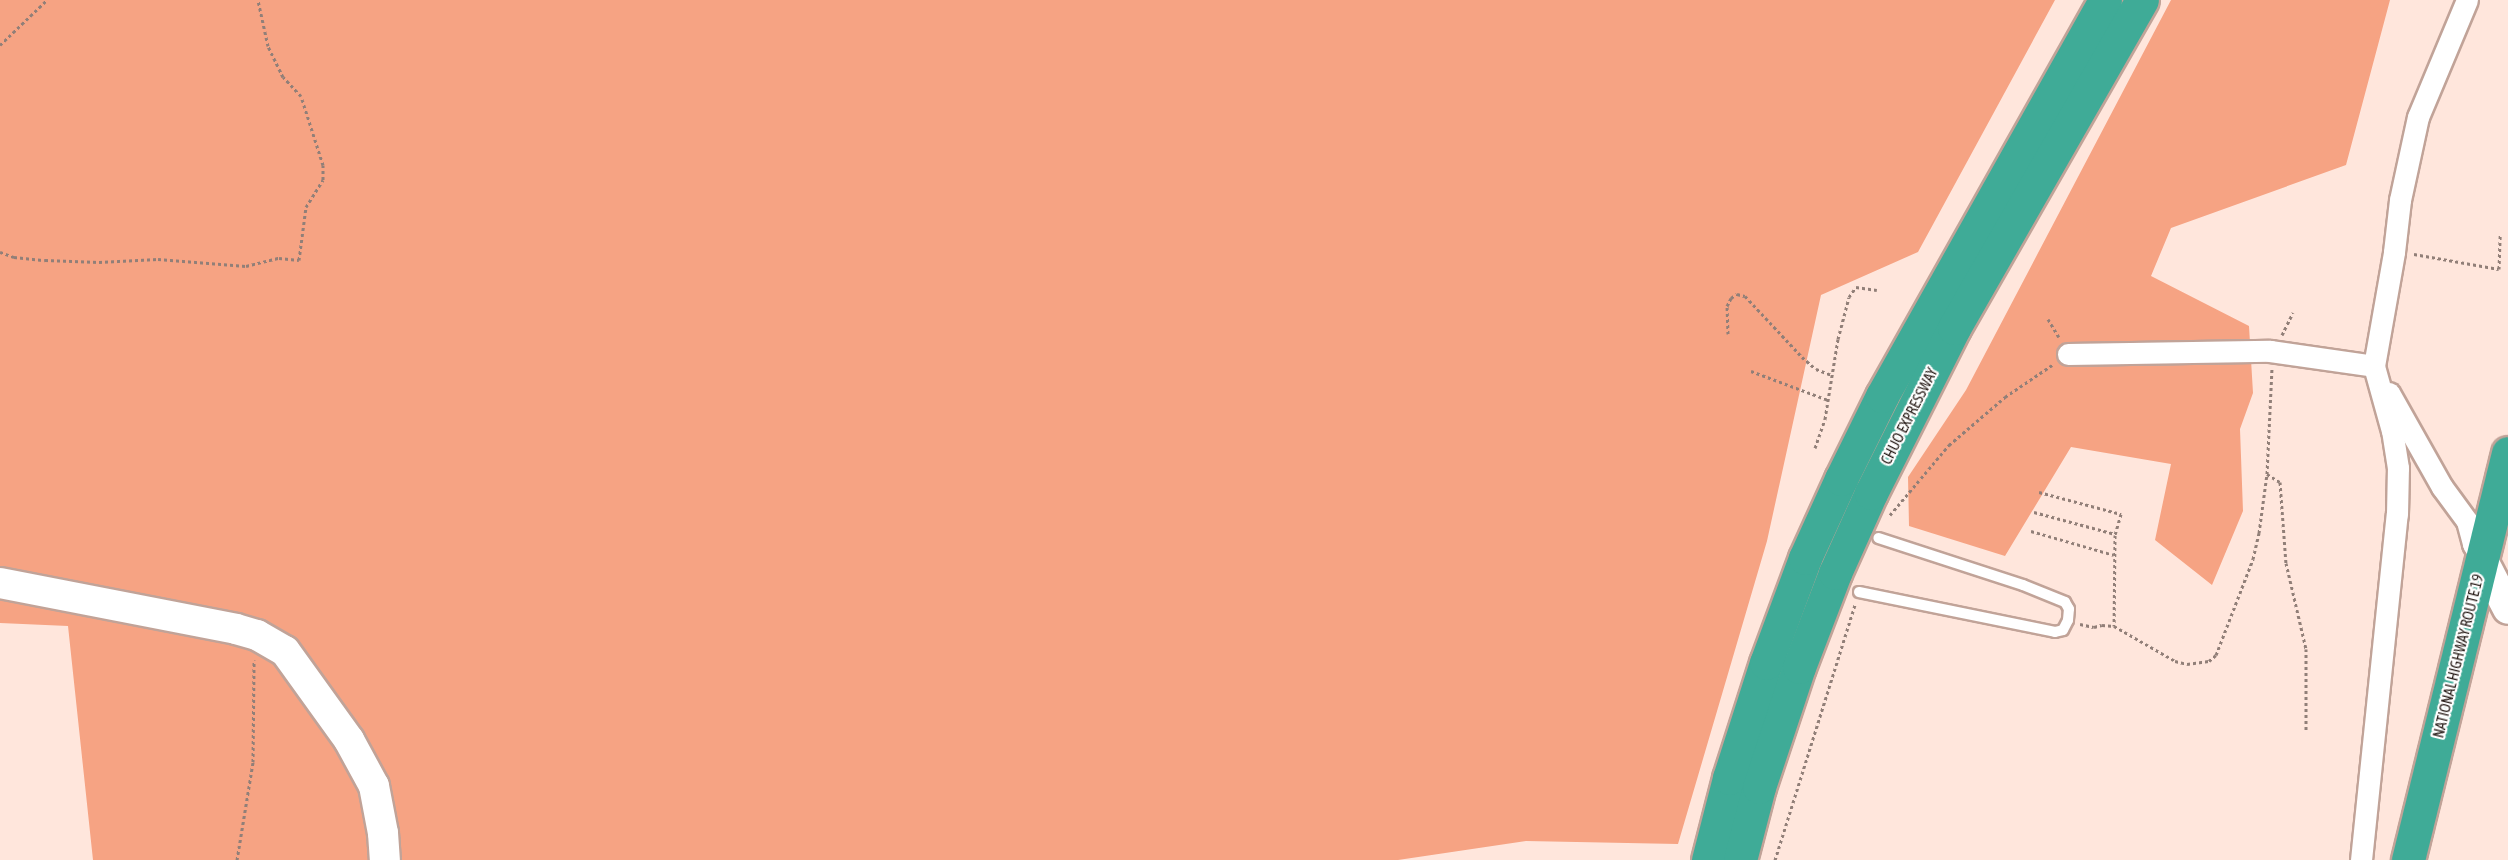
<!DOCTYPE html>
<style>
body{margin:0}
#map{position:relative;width:2508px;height:860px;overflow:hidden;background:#ffe6dc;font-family:"Asap Condensed",sans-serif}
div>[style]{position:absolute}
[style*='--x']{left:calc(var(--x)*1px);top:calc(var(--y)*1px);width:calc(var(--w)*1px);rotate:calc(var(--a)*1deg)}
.forest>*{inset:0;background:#f6a383}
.path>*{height:3px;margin-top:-1.5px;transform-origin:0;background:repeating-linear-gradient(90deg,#917f78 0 3px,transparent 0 6px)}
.roads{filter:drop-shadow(2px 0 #c1a398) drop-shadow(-2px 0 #c1a398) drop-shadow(0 2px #c1a398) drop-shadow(0 -2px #c1a398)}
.lane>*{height:10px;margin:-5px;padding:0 5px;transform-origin:5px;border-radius:5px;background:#fff}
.street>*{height:21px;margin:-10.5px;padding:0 10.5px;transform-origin:10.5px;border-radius:10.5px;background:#fff}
.secondary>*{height:30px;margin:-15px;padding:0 15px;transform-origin:15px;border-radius:15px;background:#fff}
.highway>*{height:33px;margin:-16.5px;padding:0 16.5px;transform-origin:16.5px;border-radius:16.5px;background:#3fab97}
span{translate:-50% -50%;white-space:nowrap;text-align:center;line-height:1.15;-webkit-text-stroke:4.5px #fff;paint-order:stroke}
.street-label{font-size:15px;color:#261b17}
</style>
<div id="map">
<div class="forest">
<i style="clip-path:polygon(0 0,2055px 0,1918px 252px,1821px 295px,1767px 541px,1678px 844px,1526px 841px,1398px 860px,93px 860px,68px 626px,0 623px)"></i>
<i style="clip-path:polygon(2171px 0,2390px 0,2346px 165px,2171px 228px,2151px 276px,2249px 326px,2253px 393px,2240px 429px,2243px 511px,2212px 585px,2155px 540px,2171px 464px,2071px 447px,2005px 556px,1909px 526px,1908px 477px,1966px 390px)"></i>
</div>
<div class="path">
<i style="--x:0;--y:45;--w:65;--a:-43.8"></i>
<i style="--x:0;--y:252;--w:15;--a:20"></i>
<i style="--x:14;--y:257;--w:31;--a:6"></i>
<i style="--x:45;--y:260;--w:54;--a:2.1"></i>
<i style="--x:99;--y:262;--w:59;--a:-2.9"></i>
<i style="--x:158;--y:259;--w:88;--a:4.5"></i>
<i style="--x:246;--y:266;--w:34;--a:-14"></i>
<i style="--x:279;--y:258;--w:20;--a:6"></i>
<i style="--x:299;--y:260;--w:53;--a:-82.5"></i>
<i style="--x:306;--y:207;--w:32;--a:-58"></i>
<i style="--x:323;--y:180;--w:15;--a:-90"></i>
<i style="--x:323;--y:165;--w:72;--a:-107.7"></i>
<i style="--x:301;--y:96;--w:26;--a:-133"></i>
<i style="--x:283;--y:77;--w:34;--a:-116"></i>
<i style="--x:268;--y:46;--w:47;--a:-102.3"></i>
<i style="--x:2414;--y:254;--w:86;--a:10"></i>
<i style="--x:2499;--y:269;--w:35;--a:-88"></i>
<i style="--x:2048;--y:319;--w:21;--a:59"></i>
<i style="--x:1728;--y:334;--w:28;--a:-92"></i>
<i style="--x:1727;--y:306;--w:9;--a:-63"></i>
<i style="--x:1731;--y:298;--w:7;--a:-34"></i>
<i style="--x:1737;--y:294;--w:8;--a:14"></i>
<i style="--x:1745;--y:296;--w:83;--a:46.9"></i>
<i style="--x:1802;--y:357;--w:18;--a:41"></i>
<i style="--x:1816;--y:369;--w:17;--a:21"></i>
<i style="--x:2282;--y:335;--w:25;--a:-64"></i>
<i style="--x:1751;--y:371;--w:82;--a:20.6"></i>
<i style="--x:1815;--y:448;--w:31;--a:-71"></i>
<i style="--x:1825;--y:419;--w:81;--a:-80.8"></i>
<i style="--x:1838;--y:339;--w:43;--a:-75.3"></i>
<i style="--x:1849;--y:297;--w:12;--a:-55"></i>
<i style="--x:1856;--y:287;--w:21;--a:8"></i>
<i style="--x:2267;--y:474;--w:15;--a:32"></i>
<i style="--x:2280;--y:482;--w:81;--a:85.8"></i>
<i style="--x:2286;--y:563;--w:88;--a:76.9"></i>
<i style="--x:2306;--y:649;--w:82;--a:90"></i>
<i style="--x:2039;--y:492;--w:85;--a:15"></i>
<i style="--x:2121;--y:514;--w:22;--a:106"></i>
<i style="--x:2115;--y:535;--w:91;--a:90.6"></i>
<i style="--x:2034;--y:512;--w:84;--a:15.2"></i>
<i style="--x:1890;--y:515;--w:92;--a:-49.9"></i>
<i style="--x:1949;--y:445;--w:74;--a:-40.6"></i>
<i style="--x:2005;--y:397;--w:57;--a:-34.2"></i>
<i style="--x:2031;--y:531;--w:86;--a:16.1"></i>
<i style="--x:2080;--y:624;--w:14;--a:12"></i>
<i style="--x:2094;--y:627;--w:8;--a:-14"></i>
<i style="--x:2102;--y:625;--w:12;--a:5"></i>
<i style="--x:2114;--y:626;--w:70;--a:29.8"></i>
<i style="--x:2175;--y:661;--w:12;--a:14"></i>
<i style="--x:2187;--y:664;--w:22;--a:-8"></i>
<i style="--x:2209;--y:661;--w:9;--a:-41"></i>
<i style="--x:2216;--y:655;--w:103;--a:-68.9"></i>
<i style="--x:2253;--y:559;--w:27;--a:-77"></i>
<i style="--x:2259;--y:533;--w:60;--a:-82.3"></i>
<i style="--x:2267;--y:474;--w:105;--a:-87.3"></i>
<i style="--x:237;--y:860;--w:99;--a:-80.7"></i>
<i style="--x:253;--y:762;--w:102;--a:-89.4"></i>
<i style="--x:1775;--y:860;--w:268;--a:-72.6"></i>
</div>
<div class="roads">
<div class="lane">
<i style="--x:1859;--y:592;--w:200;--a:11.5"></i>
<i style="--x:2055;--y:632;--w:8;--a:-14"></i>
<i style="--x:2063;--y:630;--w:11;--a:-63"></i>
<i style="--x:2068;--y:620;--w:11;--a:-85"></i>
<i style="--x:2069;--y:609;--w:8;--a:-120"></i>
<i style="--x:2065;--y:602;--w:45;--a:-158"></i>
<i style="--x:2023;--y:585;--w:152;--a:-162"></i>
</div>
<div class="street">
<i style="--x:2068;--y:354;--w:202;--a:-0.9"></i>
<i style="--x:2270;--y:351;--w:105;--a:8.2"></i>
<i style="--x:2389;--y:393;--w:108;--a:60.6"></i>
<i style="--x:2442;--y:487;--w:42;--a:53.7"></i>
<i style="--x:2467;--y:521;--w:24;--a:75"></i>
<i style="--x:2473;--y:544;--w:17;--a:59"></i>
<i style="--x:2361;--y:860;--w:348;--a:-84.1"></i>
<i style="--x:2397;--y:514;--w:46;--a:-88.8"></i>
<i style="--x:2398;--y:468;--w:37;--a:-99"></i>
<i style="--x:2392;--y:431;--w:67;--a:-105.5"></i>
<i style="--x:2374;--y:366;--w:116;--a:-80"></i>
<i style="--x:2394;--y:252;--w:52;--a:-83.4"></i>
<i style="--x:2400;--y:200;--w:85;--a:-77.8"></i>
<i style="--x:2418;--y:117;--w:127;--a:-67.3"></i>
</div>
<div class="secondary">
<i style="--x:2482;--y:559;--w:56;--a:62.5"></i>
<i style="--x:0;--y:583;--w:240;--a:11"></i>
<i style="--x:236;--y:629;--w:22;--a:16"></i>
<i style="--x:257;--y:635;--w:32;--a:30"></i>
<i style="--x:285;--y:651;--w:110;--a:54.3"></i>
<i style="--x:349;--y:740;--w:52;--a:61.5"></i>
<i style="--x:374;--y:786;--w:48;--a:79.2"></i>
<i style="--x:383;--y:833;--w:27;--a:86"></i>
</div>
<div class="highway">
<i style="--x:1708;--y:860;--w:85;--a:-75.6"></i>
<i style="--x:1729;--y:778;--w:121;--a:-72.2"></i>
<i style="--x:1766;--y:663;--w:112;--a:-69.6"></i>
<i style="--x:1805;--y:558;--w:87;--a:-65.5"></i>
<i style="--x:1841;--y:479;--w:93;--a:-63.7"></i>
<i style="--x:1882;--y:396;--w:454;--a:-60.6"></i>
<i style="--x:1740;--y:860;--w:75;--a:-75.4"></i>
<i style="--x:1759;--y:787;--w:126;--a:-71.6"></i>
<i style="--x:1799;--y:667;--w:101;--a:-69"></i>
<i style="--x:1835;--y:573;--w:88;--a:-65.8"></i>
<i style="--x:1871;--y:493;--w:185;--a:-63.3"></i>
<i style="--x:1954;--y:328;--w:378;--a:-60.2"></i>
<i style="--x:2408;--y:860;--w:419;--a:-76.2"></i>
</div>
</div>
<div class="street-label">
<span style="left:1909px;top:416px;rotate:-63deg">CHUO EXPRESSWAY</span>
<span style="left:2458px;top:656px;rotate:-76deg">NATIONAL HIGHWAY ROUTE 19</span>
</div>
</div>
